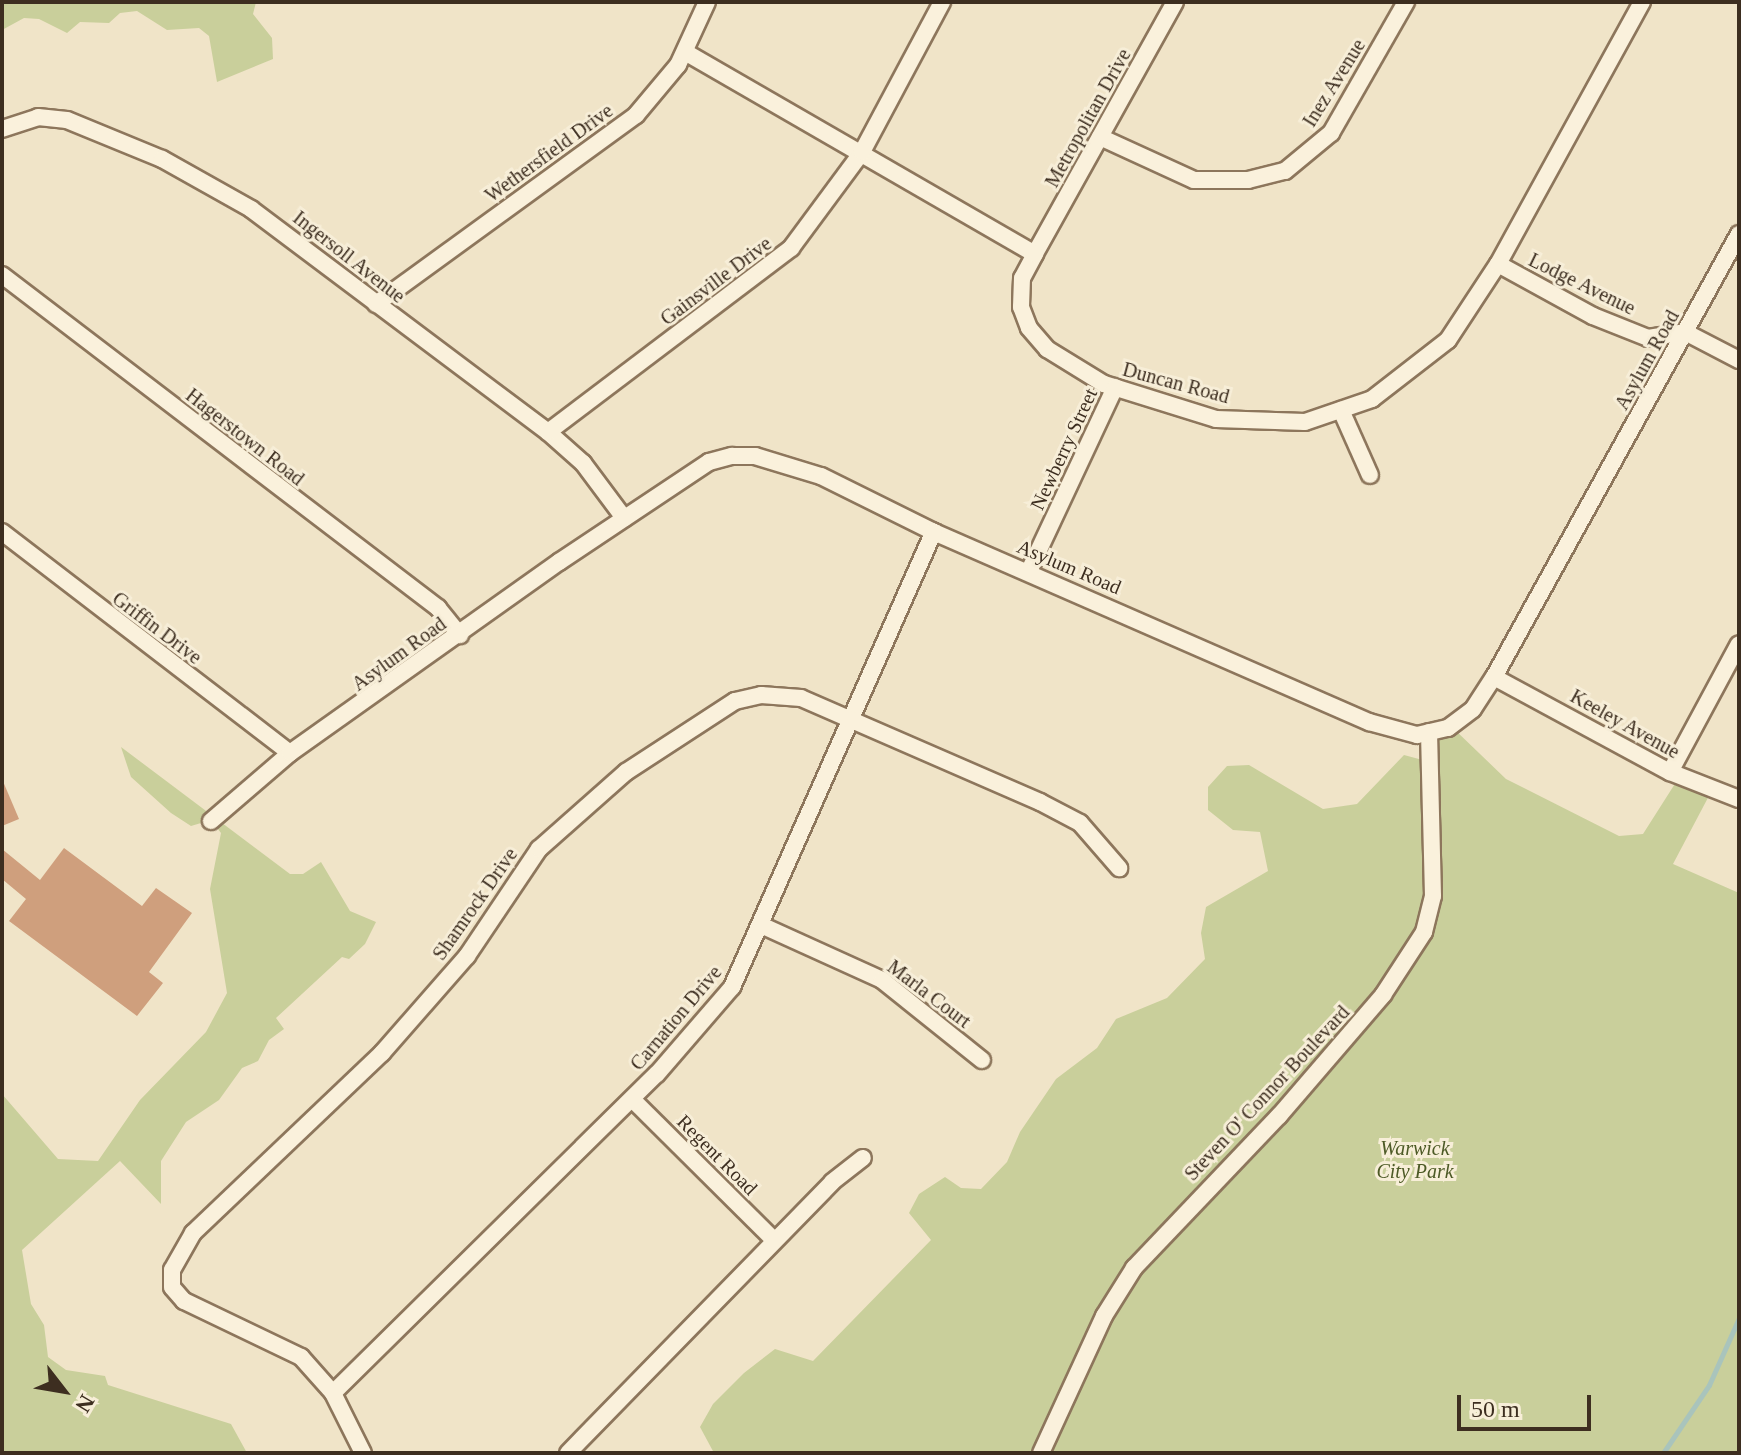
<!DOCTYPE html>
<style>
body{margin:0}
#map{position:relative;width:1741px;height:1455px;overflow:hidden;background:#f0e4c8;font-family:"Times New Roman",serif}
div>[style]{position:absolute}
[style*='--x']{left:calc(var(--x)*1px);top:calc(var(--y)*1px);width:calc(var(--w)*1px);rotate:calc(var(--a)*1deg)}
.green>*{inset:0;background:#c9cf9b}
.stream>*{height:5px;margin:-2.5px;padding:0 2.5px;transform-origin:2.5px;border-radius:2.5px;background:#a9c4bc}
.building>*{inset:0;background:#cf9f7d}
.roads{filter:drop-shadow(2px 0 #8d765c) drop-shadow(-2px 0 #8d765c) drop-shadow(0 2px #8d765c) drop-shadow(0 -2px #8d765c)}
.minor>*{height:16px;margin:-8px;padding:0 8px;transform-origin:8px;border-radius:8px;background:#faf1dc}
span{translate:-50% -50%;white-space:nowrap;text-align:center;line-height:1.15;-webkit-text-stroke:6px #f7eed8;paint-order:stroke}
.street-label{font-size:20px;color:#3d2e20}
.park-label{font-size:20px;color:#4d5a26;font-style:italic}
.frame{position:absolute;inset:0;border:4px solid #3d2e20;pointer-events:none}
.north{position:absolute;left:24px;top:1351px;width:80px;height:80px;-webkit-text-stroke:6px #f7eed8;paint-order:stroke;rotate:121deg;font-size:22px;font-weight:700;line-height:32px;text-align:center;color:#3d2e20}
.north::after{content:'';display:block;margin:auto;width:28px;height:36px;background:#3d2e20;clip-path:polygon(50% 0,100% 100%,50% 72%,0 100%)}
.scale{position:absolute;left:1457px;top:1395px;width:134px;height:36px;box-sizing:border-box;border:4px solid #3d2e20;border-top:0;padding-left:10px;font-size:24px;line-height:28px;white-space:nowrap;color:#3d2e20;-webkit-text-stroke:6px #f7eed8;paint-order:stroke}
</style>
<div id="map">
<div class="green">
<i style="clip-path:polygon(2px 2px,256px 2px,253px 14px,272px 38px,273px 59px,217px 82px,209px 36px,199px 28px,167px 30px,137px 11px,120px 13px,109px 23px,80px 22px,67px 33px,39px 19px,24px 18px,2px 30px)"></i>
<i style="clip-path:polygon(1453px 728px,1506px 779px,1619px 836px,1643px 834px,1678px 779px,1711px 792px,1673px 864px,1739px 893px,1739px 1453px,714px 1453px,700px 1427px,713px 1404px,744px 1373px,775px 1349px,813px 1361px,931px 1240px,909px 1213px,919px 1194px,945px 1177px,961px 1188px,981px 1189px,1007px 1162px,1020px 1132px,1056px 1079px,1097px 1048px,1116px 1019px,1167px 998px,1205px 959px,1201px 933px,1206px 907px,1268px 871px,1260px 832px,1233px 830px,1208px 810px,1208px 787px,1227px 766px,1249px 765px,1323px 809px,1357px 804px,1404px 755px,1430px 762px,1429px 735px)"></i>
<i style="clip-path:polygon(121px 747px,290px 874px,303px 874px,321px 862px,350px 911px,376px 922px,365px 944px,349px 959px,342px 957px,276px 1018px,284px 1029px,269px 1040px,258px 1061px,242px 1068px,219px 1100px,186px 1122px,161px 1161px,161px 1204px,120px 1161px,22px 1250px,31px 1304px,44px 1325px,48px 1357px,66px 1370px,105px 1376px,108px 1385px,231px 1424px,247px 1453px,2px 1453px,2px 1094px,58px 1159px,98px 1161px,140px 1100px,206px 1032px,227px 993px,210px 889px,221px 833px,211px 820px,191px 826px,171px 813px,131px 777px)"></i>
</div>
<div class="stream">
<i style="--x:1663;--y:1453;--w:82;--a:-55.9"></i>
<i style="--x:1709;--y:1385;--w:73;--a:-65.9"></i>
</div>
<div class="building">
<i style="clip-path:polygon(2px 779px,19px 819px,2px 826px)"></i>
<i style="clip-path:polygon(64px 848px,142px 906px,156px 888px,192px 913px,149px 972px,163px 983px,137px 1016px,9px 921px,26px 899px,2px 879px,2px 849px,40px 880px)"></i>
</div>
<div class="roads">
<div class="minor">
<i style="--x:1175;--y:2;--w:288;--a:119.1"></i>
<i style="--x:1035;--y:254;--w:27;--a:118"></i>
<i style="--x:1022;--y:278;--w:29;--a:92"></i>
<i style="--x:1021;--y:307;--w:22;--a:69"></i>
<i style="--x:1029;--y:328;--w:28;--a:49"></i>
<i style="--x:1047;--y:349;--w:67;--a:31.6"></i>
<i style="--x:1104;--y:384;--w:117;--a:17.4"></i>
<i style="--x:1216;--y:419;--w:89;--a:1.9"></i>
<i style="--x:1305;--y:422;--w:71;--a:-18.9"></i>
<i style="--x:1372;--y:399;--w:96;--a:-37.8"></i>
<i style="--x:1448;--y:340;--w:91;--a:-56.7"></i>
<i style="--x:1498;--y:264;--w:299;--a:-61.2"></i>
<i style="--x:685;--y:52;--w:404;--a:30"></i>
<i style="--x:2;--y:129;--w:38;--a:-18"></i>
<i style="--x:38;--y:117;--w:29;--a:6"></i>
<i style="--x:67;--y:120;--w:103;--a:22.3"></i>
<i style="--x:162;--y:159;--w:102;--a:29.3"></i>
<i style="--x:251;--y:209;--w:371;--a:36.9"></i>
<i style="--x:548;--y:432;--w:47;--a:41.5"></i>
<i style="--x:583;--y:463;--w:69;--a:53.3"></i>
<i style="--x:1100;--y:137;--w:103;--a:24.6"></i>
<i style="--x:1194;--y:180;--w:54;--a:0"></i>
<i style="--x:1248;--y:180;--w:38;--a:-14"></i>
<i style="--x:1285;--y:171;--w:60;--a:-39.6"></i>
<i style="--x:1331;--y:133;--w:151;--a:-60.2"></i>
<i style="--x:1498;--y:264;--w:108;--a:28.7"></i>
<i style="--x:1593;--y:316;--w:59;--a:21.8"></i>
<i style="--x:1648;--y:338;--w:37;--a:-9"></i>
<i style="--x:1685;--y:332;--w:61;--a:27.4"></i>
<i style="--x:2;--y:275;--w:549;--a:37.37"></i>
<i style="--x:438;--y:608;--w:35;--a:51"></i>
<i style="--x:376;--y:304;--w:321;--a:-36"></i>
<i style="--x:636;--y:115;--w:65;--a:-50"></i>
<i style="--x:678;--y:65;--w:69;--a:-65.3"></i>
<i style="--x:1341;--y:410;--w:71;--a:66"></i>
<i style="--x:548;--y:432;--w:305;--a:-37.1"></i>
<i style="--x:791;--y:248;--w:119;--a:-53.5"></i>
<i style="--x:862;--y:152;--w:170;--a:-61.9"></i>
<i style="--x:2;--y:532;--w:363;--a:37.5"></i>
<i style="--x:1029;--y:571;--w:203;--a:-64.9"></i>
<i style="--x:1494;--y:677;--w:200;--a:28.4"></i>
<i style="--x:1670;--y:772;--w:74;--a:21.4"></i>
<i style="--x:1670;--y:772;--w:145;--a:-61.7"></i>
<i style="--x:211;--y:821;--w:104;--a:-40.7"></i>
<i style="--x:290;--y:753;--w:330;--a:-35.4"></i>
<i style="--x:559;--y:562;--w:180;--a:-33.7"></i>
<i style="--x:709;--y:462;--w:24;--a:-15"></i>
<i style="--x:732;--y:456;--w:23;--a:0"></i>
<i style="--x:755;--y:456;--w:69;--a:16.9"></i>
<i style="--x:821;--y:476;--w:126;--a:26.4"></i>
<i style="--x:934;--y:532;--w:475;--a:23.6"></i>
<i style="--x:1369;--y:722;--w:50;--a:15.2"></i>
<i style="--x:1417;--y:735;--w:32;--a:-13"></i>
<i style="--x:1448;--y:728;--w:31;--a:-37"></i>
<i style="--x:1473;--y:709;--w:38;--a:-57"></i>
<i style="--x:1494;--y:677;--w:506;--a:-61.06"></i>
<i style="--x:761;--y:925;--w:133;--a:24.4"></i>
<i style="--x:882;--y:980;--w:128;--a:38.7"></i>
<i style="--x:632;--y:1099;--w:200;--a:44.8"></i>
<i style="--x:333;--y:1393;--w:455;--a:-44.6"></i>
<i style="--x:657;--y:1074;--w:115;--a:-49.2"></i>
<i style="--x:732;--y:987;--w:498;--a:-66.1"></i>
<i style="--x:363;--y:1453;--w:67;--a:-116.6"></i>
<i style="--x:333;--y:1393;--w:48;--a:-131.6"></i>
<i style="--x:301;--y:1357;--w:130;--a:-154.4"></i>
<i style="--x:184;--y:1301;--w:18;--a:-131"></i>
<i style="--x:172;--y:1287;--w:17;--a:-90"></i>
<i style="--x:172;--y:1270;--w:43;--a:-60.4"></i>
<i style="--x:193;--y:1233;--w:261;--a:-43.6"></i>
<i style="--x:382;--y:1053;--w:129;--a:-48.8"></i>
<i style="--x:467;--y:956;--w:129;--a:-56.1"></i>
<i style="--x:539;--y:849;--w:116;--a:-41.5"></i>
<i style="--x:626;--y:772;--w:130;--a:-33.1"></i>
<i style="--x:735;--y:701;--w:27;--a:-13"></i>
<i style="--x:761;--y:695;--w:40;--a:4.3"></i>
<i style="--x:801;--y:698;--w:261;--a:23.5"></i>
<i style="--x:1040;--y:802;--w:45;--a:27.7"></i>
<i style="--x:1080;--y:823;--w:60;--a:49.1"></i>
<i style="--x:568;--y:1453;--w:378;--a:-45.7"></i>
<i style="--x:832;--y:1182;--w:39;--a:-38"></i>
<i style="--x:1041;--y:1453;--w:151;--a:-65.3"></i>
<i style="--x:1104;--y:1316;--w:57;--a:-58"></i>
<i style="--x:1134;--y:1268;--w:210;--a:-46.4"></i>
<i style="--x:1279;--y:1116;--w:160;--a:-49.3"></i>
<i style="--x:1383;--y:995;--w:75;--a:-56.9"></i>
<i style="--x:1424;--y:932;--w:37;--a:-76"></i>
<i style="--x:1433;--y:896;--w:164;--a:-91.4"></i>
</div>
</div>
<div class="street-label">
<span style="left:1334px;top:83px;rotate:-58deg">Inez Avenue</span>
<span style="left:1088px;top:118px;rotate:-61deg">Metropolitan Drive</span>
<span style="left:549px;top:153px;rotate:-36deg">Wethersfield Drive</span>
<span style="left:349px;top:257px;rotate:38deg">Ingersoll Avenue</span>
<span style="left:716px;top:281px;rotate:-37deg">Gainsville Drive</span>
<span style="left:1582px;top:284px;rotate:26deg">Lodge Avenue</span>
<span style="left:1647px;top:360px;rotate:-61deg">Asylum Road</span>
<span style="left:1176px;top:383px;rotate:15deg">Duncan Road</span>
<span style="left:245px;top:437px;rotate:38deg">Hagerstown Road</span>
<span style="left:1064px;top:449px;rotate:-65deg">Newberry Street</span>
<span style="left:1069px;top:567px;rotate:23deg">Asylum Road</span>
<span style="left:157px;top:628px;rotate:37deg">Griffin Drive</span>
<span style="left:399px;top:654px;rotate:-36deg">Asylum Road</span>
<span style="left:1625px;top:724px;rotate:29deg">Keeley Avenue</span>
<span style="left:475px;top:904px;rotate:-55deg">Shamrock Drive</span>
<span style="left:929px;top:994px;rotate:37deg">Marla Court</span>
<span style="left:676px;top:1018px;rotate:-50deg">Carnation Drive</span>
<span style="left:1267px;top:1093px;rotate:-47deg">Steven O' Connor Boulevard</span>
<span style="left:717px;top:1155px;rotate:45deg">Regent Road</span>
</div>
<div class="park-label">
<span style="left:1415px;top:1160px">Warwick<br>City Park</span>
</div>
<div class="frame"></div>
<div class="north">N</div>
<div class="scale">50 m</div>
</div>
